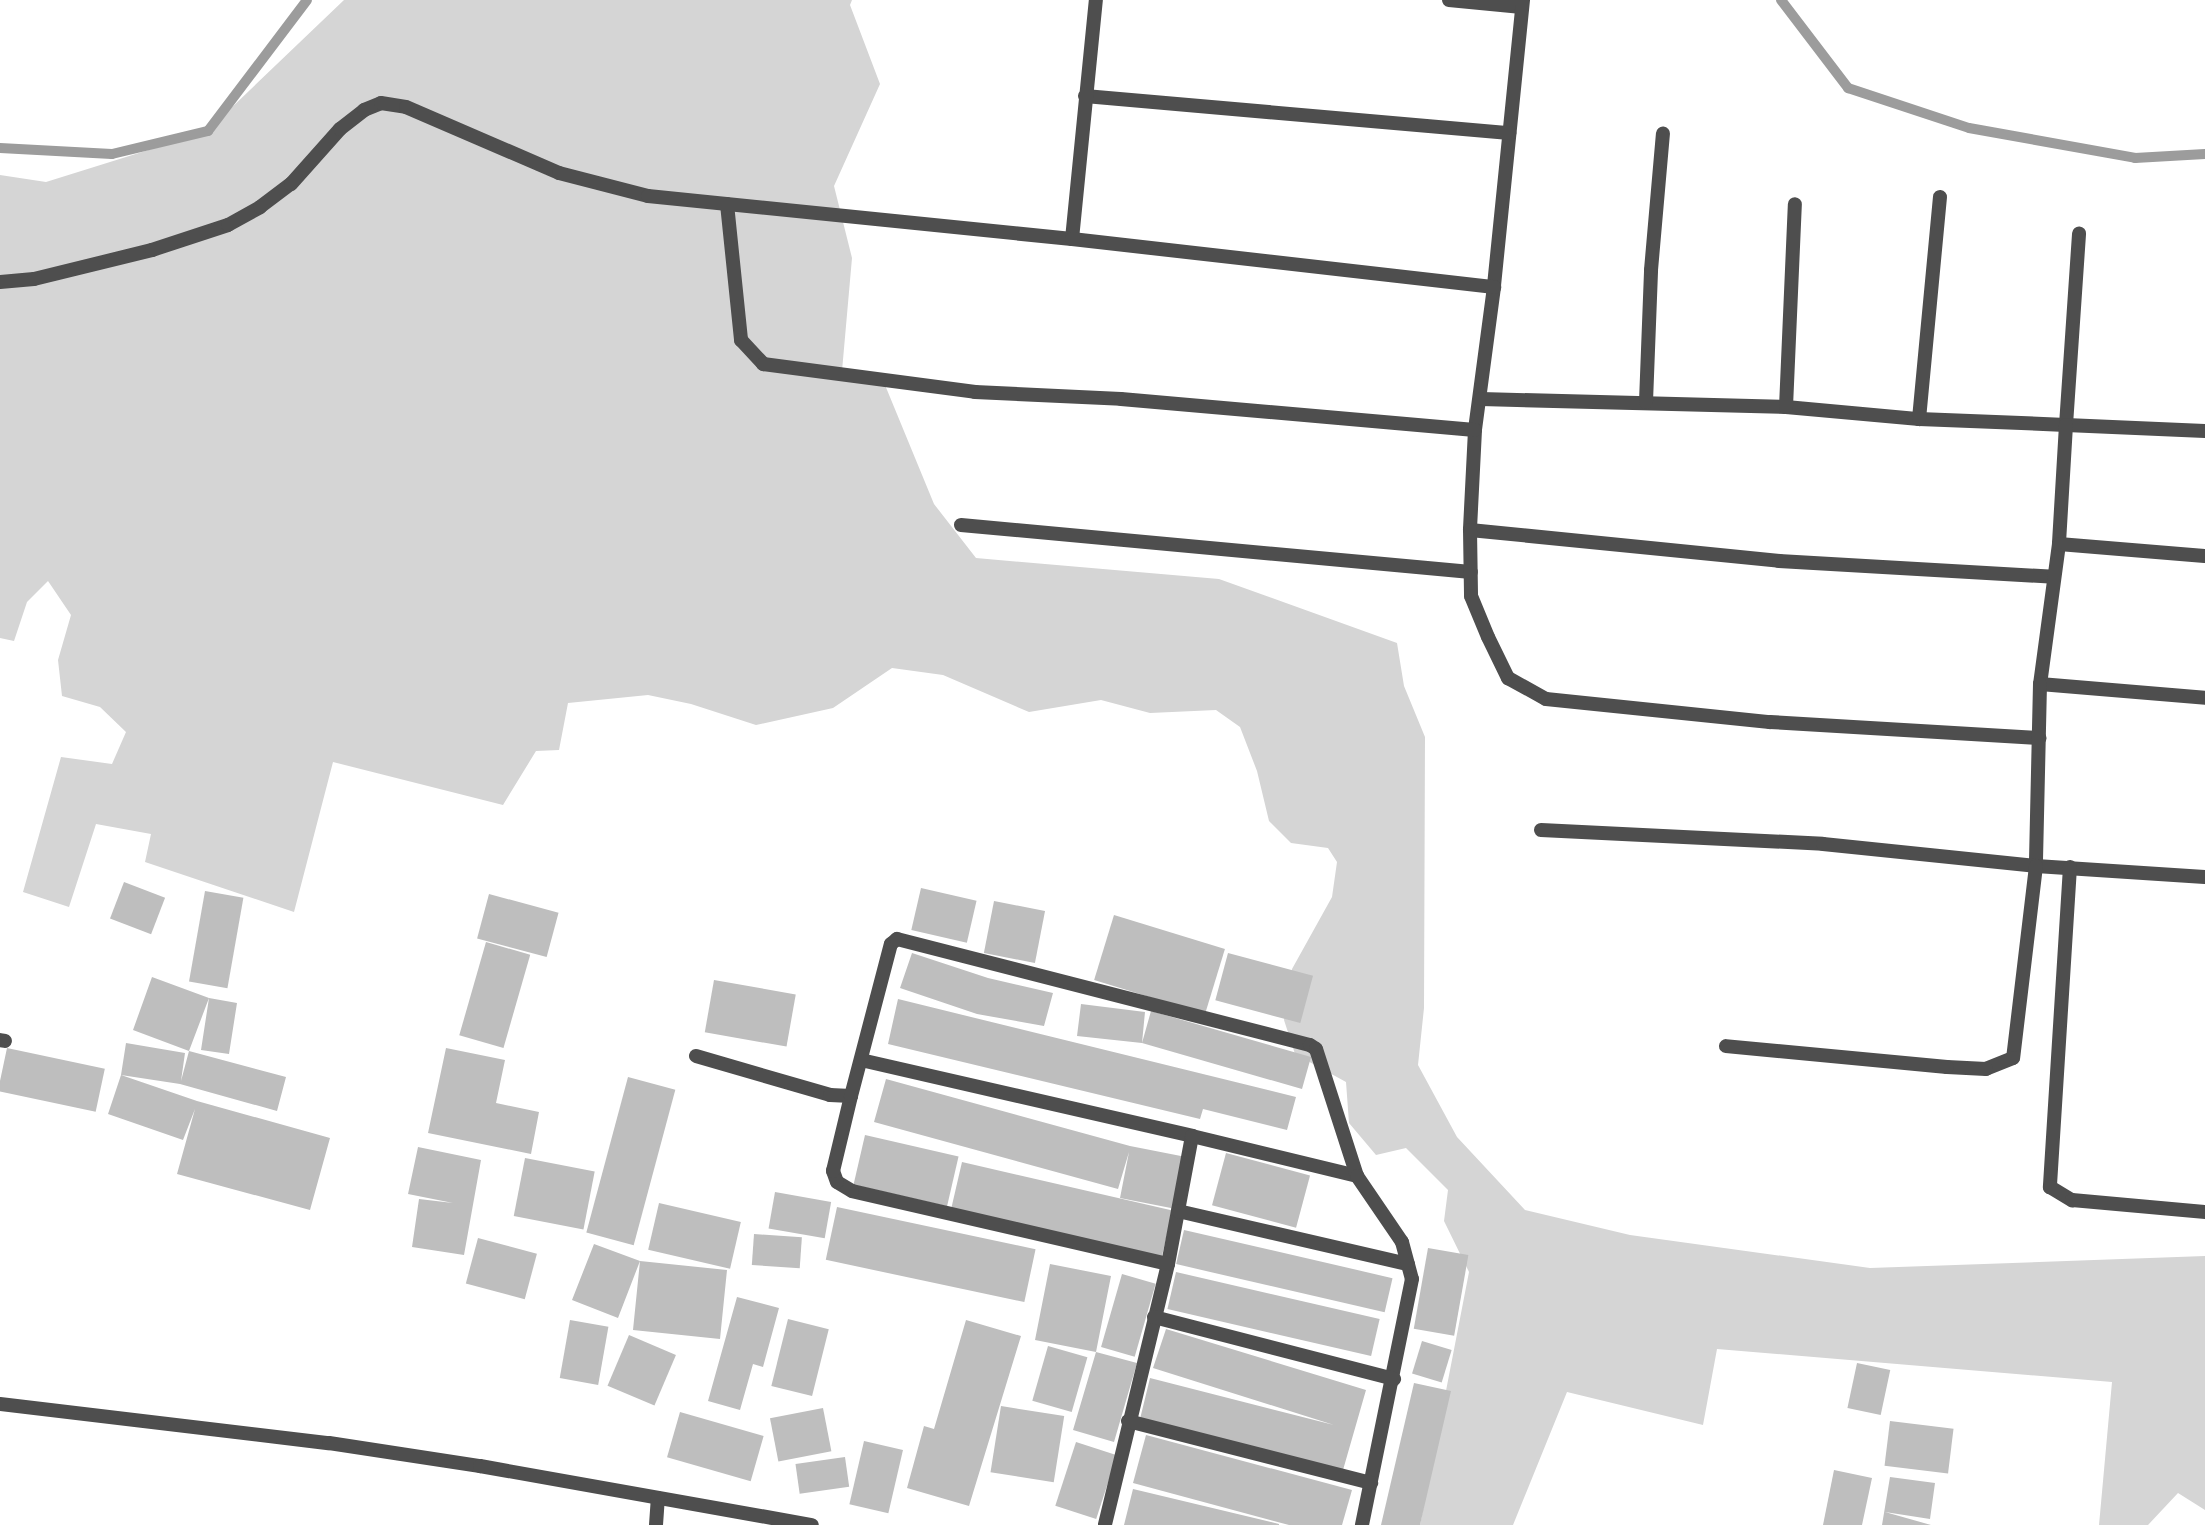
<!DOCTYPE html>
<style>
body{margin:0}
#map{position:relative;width:2205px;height:1525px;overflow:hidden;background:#fff;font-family:Arial,sans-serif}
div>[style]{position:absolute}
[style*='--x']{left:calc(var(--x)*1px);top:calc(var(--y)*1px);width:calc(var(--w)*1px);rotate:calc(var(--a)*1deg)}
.green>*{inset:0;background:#d5d5d5}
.stream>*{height:10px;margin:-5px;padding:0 5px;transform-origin:5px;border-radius:5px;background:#9c9c9c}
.building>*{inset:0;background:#bebebe;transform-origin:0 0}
.street>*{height:14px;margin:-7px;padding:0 7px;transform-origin:7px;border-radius:7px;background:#4e4e4e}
span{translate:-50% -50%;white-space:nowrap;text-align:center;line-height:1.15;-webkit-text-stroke:5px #fff;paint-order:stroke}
</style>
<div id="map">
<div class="green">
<i style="clip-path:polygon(344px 0,852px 0,850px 5px,880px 84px,834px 186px,852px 258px,842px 371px,885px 385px,934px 504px,976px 558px,1219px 579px,1397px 643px,1404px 686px,1425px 737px,1424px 1008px,1418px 1065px,1457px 1137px,1525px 1210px,1630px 1235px,1870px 1268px,2205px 1256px,2205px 1510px,2178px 1493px,2148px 1525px,2099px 1525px,2112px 1382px,1717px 1349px,1703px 1425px,1567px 1392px,1513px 1525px,1420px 1525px,1469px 1272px,1444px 1221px,1448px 1190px,1406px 1148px,1376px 1155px,1349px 1123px,1346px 1082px,1295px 1054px,1284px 1020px,1292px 969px,1332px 897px,1337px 862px,1328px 848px,1291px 843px,1269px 821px,1257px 771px,1240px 727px,1216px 710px,1150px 713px,1101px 700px,1029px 712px,943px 675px,892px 668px,833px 708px,756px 725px,691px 704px,648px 695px,568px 703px,559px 750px,536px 751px,503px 805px,333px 762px,294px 912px,145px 862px,151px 834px,96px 824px,69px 907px,23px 892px,61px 757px,112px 764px,126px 732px,100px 707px,62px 696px,58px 660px,71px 615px,48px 581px,27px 602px,14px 641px,0 638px,0 175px,46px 182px,206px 132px)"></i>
</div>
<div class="stream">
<i style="--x:1781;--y:0;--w:111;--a:52.7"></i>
<i style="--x:1848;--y:88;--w:127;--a:18.3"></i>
<i style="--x:1969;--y:128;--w:169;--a:10.2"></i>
<i style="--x:2135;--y:158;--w:70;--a:-3.3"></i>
<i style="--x:0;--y:148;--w:112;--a:3.1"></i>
<i style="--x:112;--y:154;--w:99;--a:-13.5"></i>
<i style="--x:208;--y:131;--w:164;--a:-52.9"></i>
</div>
<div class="building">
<i style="left:124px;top:882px;width:44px;height:39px;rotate:21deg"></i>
<i style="left:921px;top:888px;width:57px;height:43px;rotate:13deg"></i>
<i style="left:205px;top:891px;width:39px;height:92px;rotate:10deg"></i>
<i style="left:489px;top:894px;width:72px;height:46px;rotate:15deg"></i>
<i style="left:994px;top:901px;width:52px;height:53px;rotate:11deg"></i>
<i style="left:1114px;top:915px;width:116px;height:68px;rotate:17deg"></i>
<i style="left:486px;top:942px;width:46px;height:97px;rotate:16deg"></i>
<i style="clip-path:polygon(912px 953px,988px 978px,1053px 993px,1044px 1026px,977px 1014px,900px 988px)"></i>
<i style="left:1228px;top:953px;width:88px;height:49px;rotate:15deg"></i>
<i style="clip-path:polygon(152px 977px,209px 998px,237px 1003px,229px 1054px,201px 1050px,209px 998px,189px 1051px,133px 1030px)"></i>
<i style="left:714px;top:980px;width:83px;height:53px;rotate:10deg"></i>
<i style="clip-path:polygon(898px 999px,1296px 1097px,1287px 1130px,1203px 1109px,1200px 1119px,888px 1044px)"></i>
<i style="clip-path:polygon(1081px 1004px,1145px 1012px,1142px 1043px,1151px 1011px,1311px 1057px,1302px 1089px,1142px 1043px,1077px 1036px)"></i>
<i style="clip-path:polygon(126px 1043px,185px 1053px,181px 1081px,189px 1051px,286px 1077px,277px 1111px,180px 1084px,121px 1075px,197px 1101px,330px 1138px,310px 1210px,177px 1174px,195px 1109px,183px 1140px,108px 1114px,121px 1075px)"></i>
<i style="left:7px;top:1048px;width:100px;height:44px;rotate:12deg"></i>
<i style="clip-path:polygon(446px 1048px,505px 1060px,496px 1103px,539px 1112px,531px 1154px,428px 1133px)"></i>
<i style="left:628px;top:1077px;width:49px;height:161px;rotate:15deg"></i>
<i style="clip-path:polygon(886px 1079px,1130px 1146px,1186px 1157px,1176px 1209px,1120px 1198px,1129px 1152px,1118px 1189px,874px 1122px)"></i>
<i style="left:865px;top:1135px;width:96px;height:51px;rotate:13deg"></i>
<i style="clip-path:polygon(418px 1147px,481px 1160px,464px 1255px,412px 1247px,419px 1199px,453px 1203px,408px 1194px)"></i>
<i style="left:1226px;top:1153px;width:87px;height:54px;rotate:15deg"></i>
<i style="left:525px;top:1158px;width:71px;height:59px;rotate:11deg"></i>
<i style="left:962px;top:1162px;width:216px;height:48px;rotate:13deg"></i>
<i style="left:775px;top:1192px;width:57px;height:37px;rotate:10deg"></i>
<i style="left:659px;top:1203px;width:84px;height:48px;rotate:13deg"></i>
<i style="left:837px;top:1207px;width:203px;height:54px;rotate:12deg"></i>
<i style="left:1184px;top:1230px;width:214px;height:35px;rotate:13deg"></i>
<i style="left:754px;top:1234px;width:48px;height:31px;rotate:4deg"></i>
<i style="left:478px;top:1238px;width:61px;height:47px;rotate:15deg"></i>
<i style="clip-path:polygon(594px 1244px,640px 1261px,727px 1270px,720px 1339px,633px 1330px,640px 1261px,618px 1318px,572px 1300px)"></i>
<i style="left:1428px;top:1248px;width:41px;height:82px;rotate:10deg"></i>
<i style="clip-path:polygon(1050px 1264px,1111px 1276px,1096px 1352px,1137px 1363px,1114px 1442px,1073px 1430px,1096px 1352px,1035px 1340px)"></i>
<i style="left:1176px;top:1272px;width:209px;height:38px;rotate:13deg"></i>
<i style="left:1122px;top:1274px;width:35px;height:76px;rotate:16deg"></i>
<i style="clip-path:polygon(737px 1297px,779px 1308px,763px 1367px,753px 1364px,740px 1410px,708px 1401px)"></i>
<i style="left:788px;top:1319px;width:42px;height:69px;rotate:14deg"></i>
<i style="left:570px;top:1320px;width:39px;height:59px;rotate:10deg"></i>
<i style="clip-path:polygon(966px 1320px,1021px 1336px,969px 1506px,907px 1488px,924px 1426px,934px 1429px)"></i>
<i style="clip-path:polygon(1166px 1329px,1366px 1390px,1343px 1470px,1140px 1419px,1150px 1378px,1334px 1425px,1153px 1368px)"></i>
<i style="left:629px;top:1335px;width:51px;height:55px;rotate:23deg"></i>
<i style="left:1422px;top:1341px;width:31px;height:34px;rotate:17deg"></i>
<i style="left:1048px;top:1346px;width:41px;height:57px;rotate:16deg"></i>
<i style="left:1857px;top:1363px;width:34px;height:46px;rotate:12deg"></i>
<i style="clip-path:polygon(1414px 1383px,1451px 1391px,1439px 1443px,1420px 1525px,1381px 1525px)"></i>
<i style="left:1001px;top:1406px;width:64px;height:67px;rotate:9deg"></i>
<i style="left:823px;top:1408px;width:44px;height:54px;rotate:79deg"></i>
<i style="left:680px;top:1412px;width:87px;height:47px;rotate:16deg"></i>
<i style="left:1890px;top:1421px;width:64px;height:45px;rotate:7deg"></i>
<i style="clip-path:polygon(1146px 1435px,1352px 1490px,1342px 1525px,1289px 1525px,1133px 1483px)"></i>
<i style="left:864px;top:1441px;width:40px;height:65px;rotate:13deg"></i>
<i style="left:1076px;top:1442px;width:43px;height:67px;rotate:18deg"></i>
<i style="left:845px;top:1457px;width:30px;height:50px;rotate:82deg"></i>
<i style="clip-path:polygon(1834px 1470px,1872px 1478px,1862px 1525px,1823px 1525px)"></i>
<i style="clip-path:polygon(1890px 1477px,1935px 1483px,1930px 1519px,1885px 1512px,1931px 1525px,1882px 1525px)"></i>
<i style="clip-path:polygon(1133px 1489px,1279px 1524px,1279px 1525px,1124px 1525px)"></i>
</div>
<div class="street">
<i style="--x:1449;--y:0;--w:73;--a:5.5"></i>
<i style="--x:1523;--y:0;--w:288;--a:95.8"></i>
<i style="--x:1494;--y:287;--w:144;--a:97.6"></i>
<i style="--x:1475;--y:430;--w:100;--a:92.9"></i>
<i style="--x:1470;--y:530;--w:311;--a:5.7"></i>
<i style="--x:1779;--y:561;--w:275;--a:3.3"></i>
<i style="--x:1085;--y:96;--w:426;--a:5"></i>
<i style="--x:727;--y:204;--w:137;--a:84.1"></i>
<i style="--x:741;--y:340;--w:33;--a:47"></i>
<i style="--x:763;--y:364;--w:214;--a:7.5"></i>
<i style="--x:975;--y:392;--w:146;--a:2.7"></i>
<i style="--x:1121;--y:399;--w:355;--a:5"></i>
<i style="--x:1072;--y:239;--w:240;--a:-84.3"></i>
<i style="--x:0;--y:282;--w:34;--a:-5"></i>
<i style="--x:34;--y:279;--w:122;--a:-13.8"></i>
<i style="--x:152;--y:250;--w:80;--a:-18.2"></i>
<i style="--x:228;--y:225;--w:37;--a:-29"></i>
<i style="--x:260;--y:207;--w:39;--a:-37"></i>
<i style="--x:291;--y:184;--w:74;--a:-48.3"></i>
<i style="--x:340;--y:129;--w:31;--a:-38"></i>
<i style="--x:364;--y:110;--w:18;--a:-22"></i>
<i style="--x:381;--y:103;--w:25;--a:9"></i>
<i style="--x:406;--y:107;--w:167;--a:23.3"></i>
<i style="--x:559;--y:173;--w:92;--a:14.5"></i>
<i style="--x:648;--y:196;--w:426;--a:5.8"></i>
<i style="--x:1072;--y:239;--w:425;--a:6.5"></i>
<i style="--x:1481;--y:399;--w:305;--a:1.5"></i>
<i style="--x:1786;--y:407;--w:134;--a:5.2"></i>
<i style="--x:1919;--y:419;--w:147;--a:2.3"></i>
<i style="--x:2066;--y:425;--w:192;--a:-86.1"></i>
<i style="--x:1646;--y:402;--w:132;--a:-87.8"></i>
<i style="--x:1651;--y:270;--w:137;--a:-85"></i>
<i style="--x:1786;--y:407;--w:203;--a:-87.5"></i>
<i style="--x:1919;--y:419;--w:223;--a:-84.6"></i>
<i style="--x:2205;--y:431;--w:139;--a:-177.5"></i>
<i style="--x:2066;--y:425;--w:119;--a:93.4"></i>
<i style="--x:2059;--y:544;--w:141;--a:97.7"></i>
<i style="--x:2040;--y:684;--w:166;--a:4.8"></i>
<i style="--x:961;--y:525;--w:512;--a:5.27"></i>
<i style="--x:1470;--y:530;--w:66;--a:89.1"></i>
<i style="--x:1471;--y:596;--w:44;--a:67.5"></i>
<i style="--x:1488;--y:637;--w:46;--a:64"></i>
<i style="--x:1508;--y:678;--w:43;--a:28.9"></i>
<i style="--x:1546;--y:699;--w:225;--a:5.9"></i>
<i style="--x:1770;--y:722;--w:270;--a:3.4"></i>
<i style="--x:2059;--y:544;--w:146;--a:4.7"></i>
<i style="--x:2040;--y:684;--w:182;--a:91.3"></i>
<i style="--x:2036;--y:866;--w:169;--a:3.7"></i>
<i style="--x:1541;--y:830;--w:282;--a:2.8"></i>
<i style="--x:1823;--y:844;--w:214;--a:5.9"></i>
<i style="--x:2036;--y:866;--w:193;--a:96.8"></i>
<i style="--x:2013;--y:1058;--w:29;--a:158"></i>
<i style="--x:1986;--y:1069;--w:39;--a:-177"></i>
<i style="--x:1947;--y:1067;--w:222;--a:-174.6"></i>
<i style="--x:2070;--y:867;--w:321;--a:93.6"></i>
<i style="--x:2050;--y:1187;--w:26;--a:31"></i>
<i style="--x:2072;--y:1200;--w:134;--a:5.2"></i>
<i style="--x:0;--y:1040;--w:5;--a:11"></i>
<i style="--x:696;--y:1056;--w:140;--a:16.2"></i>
<i style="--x:830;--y:1095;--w:21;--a:3"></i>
<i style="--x:861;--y:1060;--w:340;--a:12.9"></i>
<i style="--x:1192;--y:1136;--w:130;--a:100.6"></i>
<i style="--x:1168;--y:1264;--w:268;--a:103.6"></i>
<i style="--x:1192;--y:1136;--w:170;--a:13.6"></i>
<i style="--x:1178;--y:1211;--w:236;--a:13"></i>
<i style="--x:1168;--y:1264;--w:324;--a:-167"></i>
<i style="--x:852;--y:1191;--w:17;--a:-149"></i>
<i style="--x:837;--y:1182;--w:12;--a:-110"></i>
<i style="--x:833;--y:1171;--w:77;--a:-76.5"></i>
<i style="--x:851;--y:1096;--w:157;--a:-75.3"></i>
<i style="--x:891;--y:944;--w:8;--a:-40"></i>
<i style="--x:897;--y:939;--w:426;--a:14.4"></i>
<i style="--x:1310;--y:1045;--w:7;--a:34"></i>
<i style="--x:1316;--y:1049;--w:133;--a:72.1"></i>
<i style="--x:1357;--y:1176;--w:80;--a:55.7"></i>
<i style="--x:1402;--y:1242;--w:38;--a:75"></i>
<i style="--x:1412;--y:1279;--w:251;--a:101.5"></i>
<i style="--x:1154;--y:1317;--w:248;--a:14.5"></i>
<i style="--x:0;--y:1404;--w:331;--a:6.8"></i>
<i style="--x:329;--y:1443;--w:153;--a:8.7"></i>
<i style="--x:480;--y:1466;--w:337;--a:10.1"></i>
<i style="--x:1128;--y:1421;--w:251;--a:14.3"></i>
<i style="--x:656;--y:1525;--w:27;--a:-86"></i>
</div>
</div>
